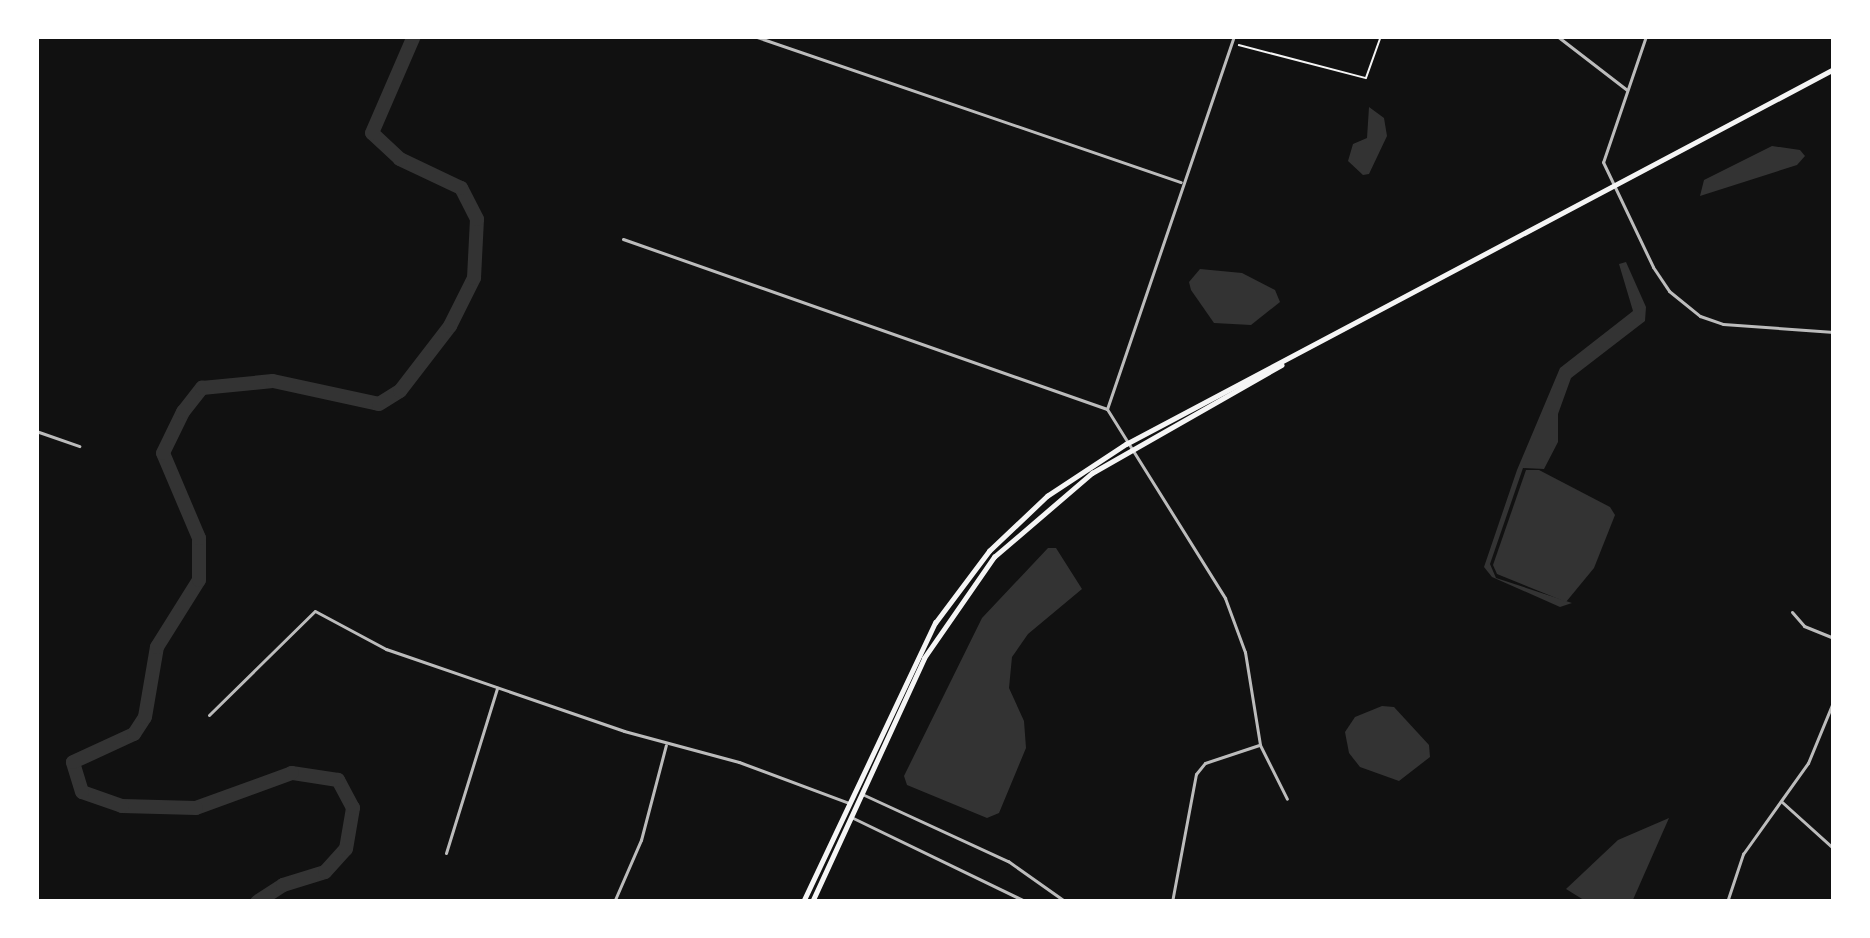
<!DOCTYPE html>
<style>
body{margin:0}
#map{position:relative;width:1870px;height:938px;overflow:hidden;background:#111;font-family:"Alegreya Sans",sans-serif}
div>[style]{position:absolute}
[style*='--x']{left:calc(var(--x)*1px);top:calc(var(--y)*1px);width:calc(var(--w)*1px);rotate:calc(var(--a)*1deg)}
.water>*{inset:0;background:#333}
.river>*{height:14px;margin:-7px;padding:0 7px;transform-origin:7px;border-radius:7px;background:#333}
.path>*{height:1.5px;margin:-0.75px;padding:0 0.75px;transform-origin:0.75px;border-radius:0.75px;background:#f5f5f5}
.minor>*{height:3px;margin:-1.5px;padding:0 1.5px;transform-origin:1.5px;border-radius:1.5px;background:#bcbcbc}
.secondary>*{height:4.5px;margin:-2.25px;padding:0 2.25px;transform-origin:2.25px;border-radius:2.25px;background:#f5f5f5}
span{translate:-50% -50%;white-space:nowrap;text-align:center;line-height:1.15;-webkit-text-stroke:12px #fff;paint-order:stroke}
.frame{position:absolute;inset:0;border:39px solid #fff;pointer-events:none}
</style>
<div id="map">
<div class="water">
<i style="clip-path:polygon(1369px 107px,1384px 118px,1387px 136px,1369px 174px,1363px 175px,1348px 161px,1353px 144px,1367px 138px)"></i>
<i style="clip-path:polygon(1772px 146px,1800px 150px,1805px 156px,1797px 165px,1700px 196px,1704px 180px)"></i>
<i style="clip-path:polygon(1626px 262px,1646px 307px,1645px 321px,1571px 378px,1558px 414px,1558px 442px,1544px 469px,1523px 468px,1490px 564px,1496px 578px,1572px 603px,1560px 607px,1492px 577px,1484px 567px,1517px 470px,1560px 368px,1633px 311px,1619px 264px)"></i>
<i style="clip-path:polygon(1200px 269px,1242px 273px,1275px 290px,1280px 302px,1251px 325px,1214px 323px,1191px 290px,1189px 282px)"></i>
<i style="clip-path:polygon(1526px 470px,1539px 470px,1610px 507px,1615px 515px,1594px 568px,1566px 602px,1497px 574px,1493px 565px)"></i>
<i style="clip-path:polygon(1048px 548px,1056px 548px,1082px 589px,1028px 634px,1012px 657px,1009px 688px,1024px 721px,1026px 748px,999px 813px,987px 818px,907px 785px,904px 776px,982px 618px)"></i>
<i style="clip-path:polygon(1382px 706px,1394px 707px,1429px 745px,1430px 757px,1399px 781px,1360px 767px,1349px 753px,1345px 732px,1355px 717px)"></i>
<i style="clip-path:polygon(1669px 818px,1632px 902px,1587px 902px,1566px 889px,1618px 840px)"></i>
</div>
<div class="river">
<i style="--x:257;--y:902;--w:31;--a:-33"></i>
<i style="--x:283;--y:885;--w:44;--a:-17.2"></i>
<i style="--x:325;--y:872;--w:31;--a:-48"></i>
<i style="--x:346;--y:849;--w:42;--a:-80.3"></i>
<i style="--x:353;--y:808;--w:32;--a:-118"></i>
<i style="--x:338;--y:780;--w:47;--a:-171.3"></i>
<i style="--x:292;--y:773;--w:102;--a:160"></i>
<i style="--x:196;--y:808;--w:74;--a:-178.5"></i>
<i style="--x:122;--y:806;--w:42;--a:-160.7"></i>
<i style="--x:82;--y:792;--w:31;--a:-107"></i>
<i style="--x:73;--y:762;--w:67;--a:-24.7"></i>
<i style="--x:134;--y:734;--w:20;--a:-57"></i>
<i style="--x:145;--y:717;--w:71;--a:-80.3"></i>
<i style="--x:157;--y:647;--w:79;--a:-57.9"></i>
<i style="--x:199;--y:580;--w:42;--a:-90"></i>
<i style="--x:199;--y:538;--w:92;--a:-113"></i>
<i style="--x:163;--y:453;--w:46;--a:-64"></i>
<i style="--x:183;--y:412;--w:31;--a:-52"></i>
<i style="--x:202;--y:388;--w:71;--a:-5.6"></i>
<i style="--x:273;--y:381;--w:108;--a:12.2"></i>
<i style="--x:379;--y:404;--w:25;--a:-32"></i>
<i style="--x:400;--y:391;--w:82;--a:-52.4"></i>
<i style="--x:450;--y:326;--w:54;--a:-63.4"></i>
<i style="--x:474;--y:278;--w:59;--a:-87.1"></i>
<i style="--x:477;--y:219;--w:35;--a:-117"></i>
<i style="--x:461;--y:188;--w:68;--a:-154.6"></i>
<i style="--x:400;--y:159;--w:38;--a:-137"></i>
<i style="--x:372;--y:133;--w:106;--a:-66.6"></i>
</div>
<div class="path">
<i style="--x:1239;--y:45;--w:131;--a:14.6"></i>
<i style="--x:1366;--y:78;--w:45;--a:-70.3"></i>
</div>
<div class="minor">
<i style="--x:754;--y:36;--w:451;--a:18.9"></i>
<i style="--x:1557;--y:36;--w:88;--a:37.6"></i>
<i style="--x:1646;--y:36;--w:133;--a:108.8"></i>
<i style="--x:1603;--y:162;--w:116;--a:64.5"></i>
<i style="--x:1653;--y:267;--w:29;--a:56"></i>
<i style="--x:1669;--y:291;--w:40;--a:39"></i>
<i style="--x:1700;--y:316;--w:24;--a:19"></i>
<i style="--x:1723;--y:324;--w:111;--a:4.1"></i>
<i style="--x:623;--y:239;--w:513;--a:19.35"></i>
<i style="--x:1107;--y:409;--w:223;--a:58"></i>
<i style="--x:1225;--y:598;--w:58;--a:69.7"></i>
<i style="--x:1245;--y:652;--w:94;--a:80.8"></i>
<i style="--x:1260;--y:745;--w:60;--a:63.4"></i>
<i style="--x:1107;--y:409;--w:394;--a:-71.2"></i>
<i style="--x:36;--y:431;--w:46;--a:19.2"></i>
<i style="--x:1792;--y:612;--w:18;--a:49"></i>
<i style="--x:1804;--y:626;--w:32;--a:22"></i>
<i style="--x:209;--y:715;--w:148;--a:-44.5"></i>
<i style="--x:315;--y:611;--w:81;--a:28.2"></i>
<i style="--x:386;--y:649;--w:252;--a:19"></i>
<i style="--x:624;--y:731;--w:119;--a:15.1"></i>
<i style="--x:739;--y:762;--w:117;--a:20.4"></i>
<i style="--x:862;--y:794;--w:161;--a:24.7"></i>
<i style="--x:1008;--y:861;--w:71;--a:35.3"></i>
<i style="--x:1782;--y:802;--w:70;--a:42.1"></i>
<i style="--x:851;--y:817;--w:195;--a:25.8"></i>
<i style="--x:446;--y:853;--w:173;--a:-72.8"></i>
<i style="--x:614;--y:902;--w:68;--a:-66.5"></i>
<i style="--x:641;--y:840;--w:98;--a:-75.3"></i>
<i style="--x:1172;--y:902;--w:130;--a:-79.4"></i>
<i style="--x:1196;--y:774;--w:14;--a:-51"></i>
<i style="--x:1205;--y:763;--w:57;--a:-18.4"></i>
<i style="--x:1727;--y:902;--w:51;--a:-71.6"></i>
<i style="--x:1743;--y:854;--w:112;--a:-54.5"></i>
<i style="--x:1808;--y:763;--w:68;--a:-67.6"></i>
</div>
<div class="secondary">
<i style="--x:803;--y:902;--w:309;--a:-64.7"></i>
<i style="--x:935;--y:623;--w:90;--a:-53.1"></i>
<i style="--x:989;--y:551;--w:80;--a:-43.5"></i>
<i style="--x:1047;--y:496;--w:95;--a:-33.4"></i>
<i style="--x:1126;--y:444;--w:801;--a:-27.91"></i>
<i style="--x:812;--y:902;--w:268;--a:-65.3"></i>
<i style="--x:924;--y:658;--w:123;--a:-55.3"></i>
<i style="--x:994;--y:557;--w:129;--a:-40.6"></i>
<i style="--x:1092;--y:473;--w:218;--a:-29.7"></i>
</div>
<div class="frame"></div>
</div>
